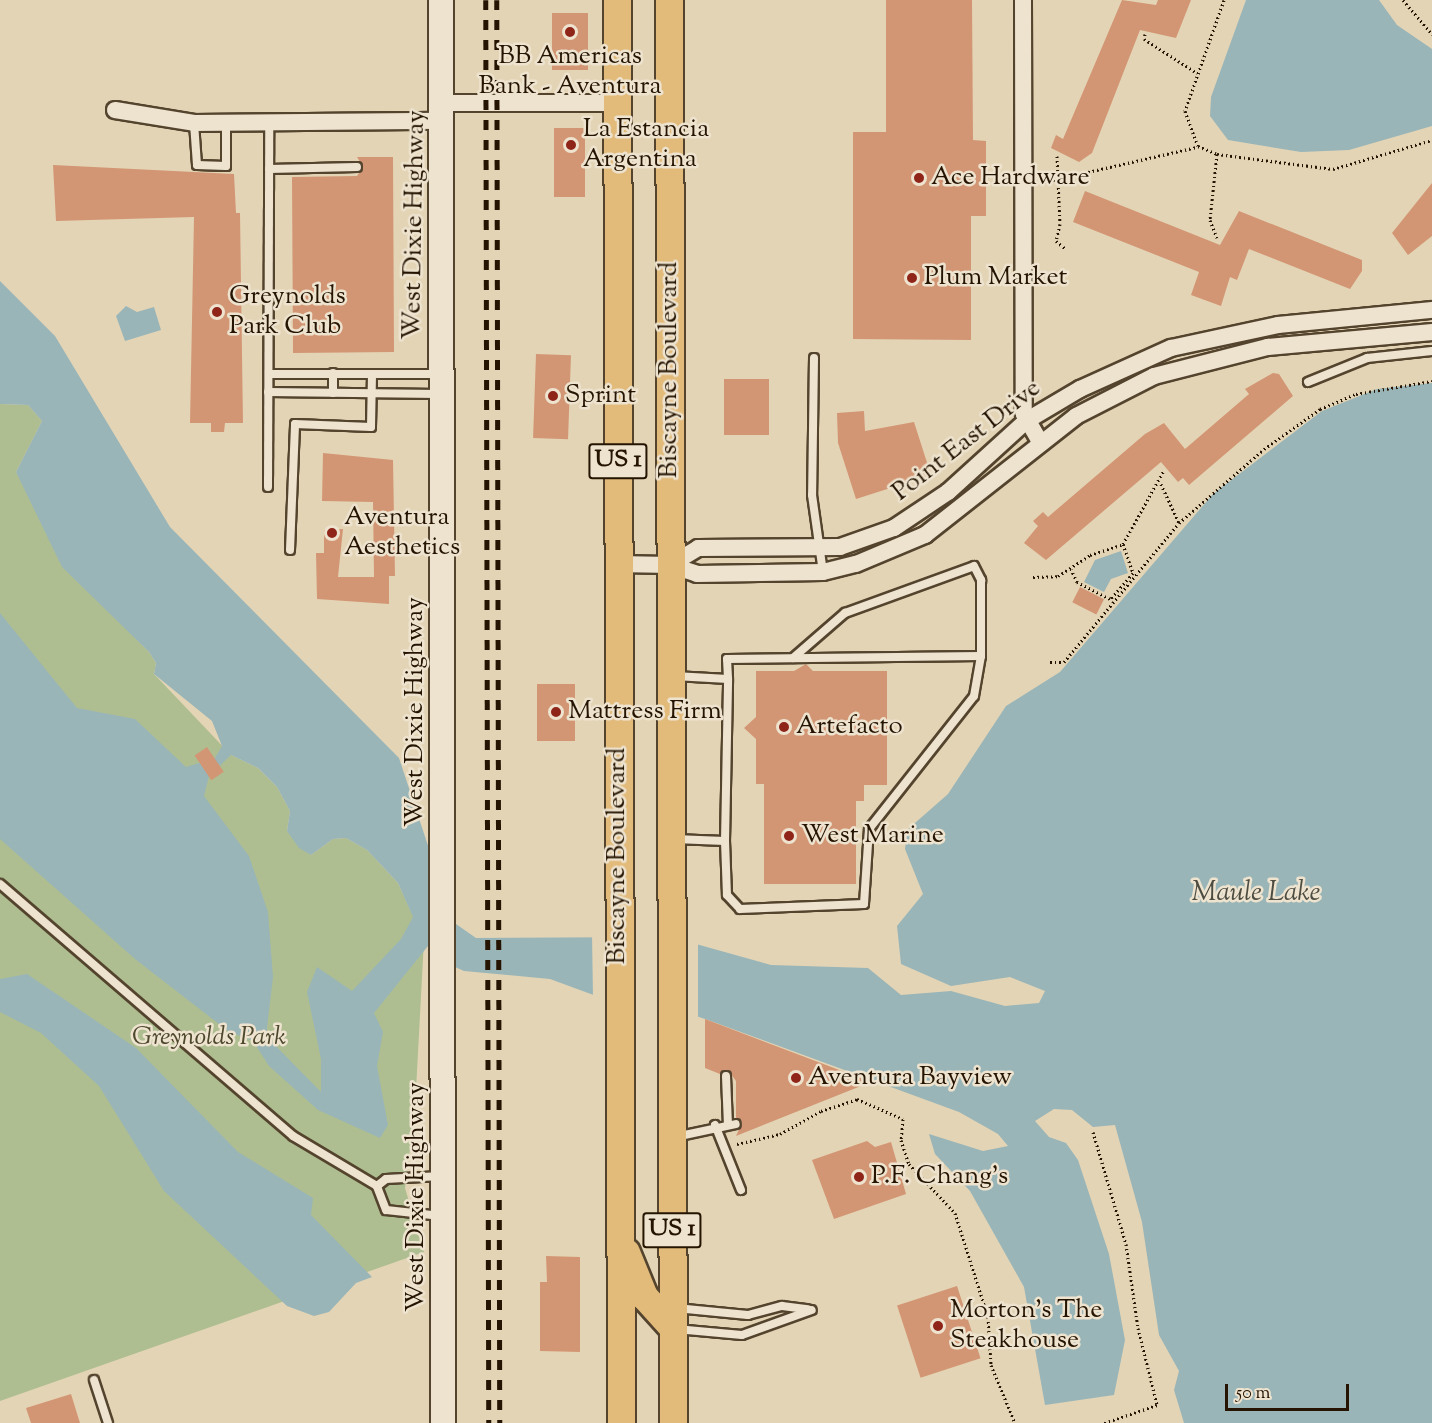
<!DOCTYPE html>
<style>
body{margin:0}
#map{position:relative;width:1432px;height:1423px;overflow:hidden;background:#e3d4b5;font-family:"Sorts Mill Goudy",serif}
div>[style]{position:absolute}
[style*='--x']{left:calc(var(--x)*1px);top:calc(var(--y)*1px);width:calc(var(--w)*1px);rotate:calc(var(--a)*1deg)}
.green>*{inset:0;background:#aebe91}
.water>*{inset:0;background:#99b5b8}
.pier>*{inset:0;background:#e3d4b5}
.building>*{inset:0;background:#d39674;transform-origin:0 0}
.path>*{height:3px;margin-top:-1.5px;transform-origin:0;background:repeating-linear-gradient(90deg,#241401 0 1.5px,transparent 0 4.5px)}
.roads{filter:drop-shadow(2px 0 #54442e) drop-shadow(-2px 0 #54442e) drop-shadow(0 2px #54442e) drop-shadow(0 -2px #54442e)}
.lane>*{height:8px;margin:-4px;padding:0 4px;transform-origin:4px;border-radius:4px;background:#ede3cf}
.street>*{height:16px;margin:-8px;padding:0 8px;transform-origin:8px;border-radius:8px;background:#ede3cf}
.secondary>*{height:24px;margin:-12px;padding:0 12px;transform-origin:12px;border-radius:12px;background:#ede3cf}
.primary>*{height:27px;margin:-13.5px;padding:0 13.5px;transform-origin:13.5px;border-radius:13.5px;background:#e2ba7a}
.rail>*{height:4.5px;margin-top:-2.25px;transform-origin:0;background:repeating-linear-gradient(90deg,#241401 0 10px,transparent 0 20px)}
.dots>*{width:16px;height:16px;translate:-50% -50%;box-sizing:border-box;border:3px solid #ede3cf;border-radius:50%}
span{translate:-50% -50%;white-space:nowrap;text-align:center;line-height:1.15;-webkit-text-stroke:5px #ede3cf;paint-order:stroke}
.shield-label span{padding:2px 4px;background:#ede3cf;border:2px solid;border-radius:4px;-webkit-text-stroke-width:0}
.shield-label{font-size:24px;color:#241401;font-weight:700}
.poi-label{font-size:26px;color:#241401}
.left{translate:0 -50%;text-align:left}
.street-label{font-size:26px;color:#241401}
.park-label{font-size:26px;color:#4d472c;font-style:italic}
.water-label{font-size:27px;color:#4d4c41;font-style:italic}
.scale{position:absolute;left:1225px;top:1384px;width:124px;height:27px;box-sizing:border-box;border:3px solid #241401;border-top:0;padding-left:8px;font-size:18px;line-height:21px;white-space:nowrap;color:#241401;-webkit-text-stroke:4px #ede3cf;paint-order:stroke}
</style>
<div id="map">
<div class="green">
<i style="clip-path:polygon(0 404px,28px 405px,42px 421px,16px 472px,84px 586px,149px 652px,156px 663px,154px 674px,231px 755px,258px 768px,277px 787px,290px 811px,287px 831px,311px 855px,333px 839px,346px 838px,367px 850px,398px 883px,424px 940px,415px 1109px,405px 1188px,424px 1252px,0 1401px)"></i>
</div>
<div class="water">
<i style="clip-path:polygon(1246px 0,1379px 0,1397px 25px,1432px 49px,1432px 126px,1349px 150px,1301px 152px,1228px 140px,1210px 116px,1211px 97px)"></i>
<i style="clip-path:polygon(evenodd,0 281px,55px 336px,170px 527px,399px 758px,446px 900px,456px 924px,476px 938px,671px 937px,771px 965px,868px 968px,901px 995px,951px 991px,1005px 1006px,1039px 1003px,1045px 991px,1010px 977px,951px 986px,901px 964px,897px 926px,923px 894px,905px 849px,907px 830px,948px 794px,1006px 706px,1060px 672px,1213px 494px,1322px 411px,1377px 389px,1432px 383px,1432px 1423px,1184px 1423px,1174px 1390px,1179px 1371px,1159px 1335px,1142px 1222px,1115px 1125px,1093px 1127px,1072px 1110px,1054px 1109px,1035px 1121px,1049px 1137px,1066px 1143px,1078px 1160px,1109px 1254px,1125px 1340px,1114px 1395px,1045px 1405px,1024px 1287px,970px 1191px,935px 1154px,929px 1134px,983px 1151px,1008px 1146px,998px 1134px,959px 1112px,708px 1020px,672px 1008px,618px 1004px,550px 979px,464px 971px,446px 963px,428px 946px,374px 1013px,383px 1032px,377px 1066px,388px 1125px,380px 1138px,318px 1110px,269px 1066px,253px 1041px,228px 1031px,135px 959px,0 839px,0 613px,77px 708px,135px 719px,186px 767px,215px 758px,222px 746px,212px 721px,154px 674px,156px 663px,149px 652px,62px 567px,16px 472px,42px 421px,28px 405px,0 404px,0 281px,231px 755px,258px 768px,277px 787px,290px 811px,287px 831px,299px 848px,311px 855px,333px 839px,346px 838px,367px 850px,398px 883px,413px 917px,401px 939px,352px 991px,317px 967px,307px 992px,321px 1059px,321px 1092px,266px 1036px,273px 977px,268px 912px,249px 856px,204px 796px,209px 776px,231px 755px)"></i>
<i style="clip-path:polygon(126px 306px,137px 312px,154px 307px,161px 330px,125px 341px,116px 316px)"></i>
<i style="clip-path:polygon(1121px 551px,1128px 573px,1111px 579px,1104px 592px,1084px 582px,1095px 560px)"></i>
<i style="clip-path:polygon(27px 974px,136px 1048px,238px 1152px,313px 1198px,311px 1215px,372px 1277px,356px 1283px,329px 1312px,314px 1316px,287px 1306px,164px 1191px,99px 1086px,41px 1033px,0 1012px,0 979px)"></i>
</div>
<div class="pier">
<i style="clip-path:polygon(592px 934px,671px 934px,698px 942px,698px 1019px,593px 998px)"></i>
</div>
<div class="building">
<i style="clip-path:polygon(886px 0,972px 0,973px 140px,986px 141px,986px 216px,971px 216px,971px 340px,853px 339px,853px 132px,886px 132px)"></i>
<i style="clip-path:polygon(1122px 0,1156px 5px,1158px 0,1191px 0,1176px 38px,1140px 30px,1092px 153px,1079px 162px,1051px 148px,1056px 135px,1063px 139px)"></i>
<i style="left:552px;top:13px;width:36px;height:57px"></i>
<i style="left:554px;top:128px;width:31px;height:69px"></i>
<i style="clip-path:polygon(357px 157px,393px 157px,394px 352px,293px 353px,292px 177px,357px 176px,363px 167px)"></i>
<i style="clip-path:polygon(53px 165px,234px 174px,236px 213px,240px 213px,243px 423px,225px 423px,224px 432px,211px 432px,211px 423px,190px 423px,194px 217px,56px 221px)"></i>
<i style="clip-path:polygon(1432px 183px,1432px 236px,1408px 255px,1392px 233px)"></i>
<i style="clip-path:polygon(1085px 191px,1220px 245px,1239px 211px,1362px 260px,1362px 271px,1350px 289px,1249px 249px,1237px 280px,1230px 277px,1221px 306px,1191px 295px,1199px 272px,1073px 222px)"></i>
<i style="left:536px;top:354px;width:35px;height:84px;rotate:2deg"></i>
<i style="clip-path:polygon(1273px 373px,1279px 374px,1293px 396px,1189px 485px,1183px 478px,1178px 482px,1161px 462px,1046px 560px,1024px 543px,1038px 526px,1033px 521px,1043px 512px,1048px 517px,1145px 434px,1164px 423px,1185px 449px,1249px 394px,1245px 389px)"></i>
<i style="left:724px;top:379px;width:45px;height:56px"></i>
<i style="clip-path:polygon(864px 411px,865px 431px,914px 422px,931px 475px,856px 499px,838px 443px,837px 413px)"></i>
<i style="clip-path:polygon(323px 453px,393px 460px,395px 576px,389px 576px,389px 604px,317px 599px,316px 553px,324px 553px,324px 530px,343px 529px,338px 577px,374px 577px,373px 502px,322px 501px)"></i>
<i style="left:1080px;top:587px;width:27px;height:17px;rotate:27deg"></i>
<i style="clip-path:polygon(806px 664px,813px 671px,887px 671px,887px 785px,864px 785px,864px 801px,856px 801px,856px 884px,764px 884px,764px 784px,756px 784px,756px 739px,744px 728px,756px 717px,756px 671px,794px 671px)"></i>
<i style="left:537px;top:684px;width:38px;height:57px"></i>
<i style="left:207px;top:747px;width:30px;height:15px;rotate:56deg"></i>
<i style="clip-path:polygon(705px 1019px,871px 1082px,736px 1136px,742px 1123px,736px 1118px,736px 1081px,728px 1070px,720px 1074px,705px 1068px)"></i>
<i style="clip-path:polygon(867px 1141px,875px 1147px,891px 1142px,906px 1194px,834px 1219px,812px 1160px)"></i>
<i style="clip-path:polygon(546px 1256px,580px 1257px,580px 1352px,540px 1351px,540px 1282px,547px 1282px)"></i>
<i style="left:957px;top:1286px;width:76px;height:63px;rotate:72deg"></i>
<i style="clip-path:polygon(71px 1394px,80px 1423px,31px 1423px,26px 1408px)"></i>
</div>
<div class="path">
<i style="--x:1224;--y:0;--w:118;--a:109.4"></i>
<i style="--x:1185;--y:111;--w:37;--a:70"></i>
<i style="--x:1198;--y:146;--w:21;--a:23"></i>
<i style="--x:1217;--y:154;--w:117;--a:7.4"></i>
<i style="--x:1333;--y:169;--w:103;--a:-16.3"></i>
<i style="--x:1403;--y:0;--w:45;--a:49.5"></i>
<i style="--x:1145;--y:34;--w:5;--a:101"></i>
<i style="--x:1144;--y:39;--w:63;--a:32.7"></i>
<i style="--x:1217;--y:154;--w:66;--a:96.1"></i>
<i style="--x:1210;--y:220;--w:19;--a:69"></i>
<i style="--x:1057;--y:156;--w:68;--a:87.5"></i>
<i style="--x:1060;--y:224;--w:17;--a:103"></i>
<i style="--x:1056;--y:241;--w:13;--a:39"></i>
<i style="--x:1040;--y:183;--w:161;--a:-12.9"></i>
<i style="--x:1161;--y:484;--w:43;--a:65.2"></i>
<i style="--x:1123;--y:544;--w:85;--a:-61"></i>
<i style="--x:1033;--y:577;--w:25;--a:-2"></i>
<i style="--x:1058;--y:576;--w:38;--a:-33"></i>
<i style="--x:1090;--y:555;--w:35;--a:-18"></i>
<i style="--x:1123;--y:544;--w:31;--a:71"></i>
<i style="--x:1133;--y:573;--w:35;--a:131"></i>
<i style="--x:1110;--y:599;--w:37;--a:-153"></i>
<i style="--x:1077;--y:582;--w:14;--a:-115"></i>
<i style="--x:1050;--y:662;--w:14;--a:0"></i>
<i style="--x:1064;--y:662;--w:180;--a:-50.4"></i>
<i style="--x:1179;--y:523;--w:113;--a:-41"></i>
<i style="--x:1264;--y:449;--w:69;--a:-35.5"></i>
<i style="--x:1320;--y:409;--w:39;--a:-23"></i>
<i style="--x:1356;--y:394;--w:77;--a:-9.7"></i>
<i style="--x:1093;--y:1132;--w:117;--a:73.6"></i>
<i style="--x:1126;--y:1244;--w:85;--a:81.9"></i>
<i style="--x:1138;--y:1328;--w:79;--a:76.1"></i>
<i style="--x:1157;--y:1405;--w:56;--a:161.2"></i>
<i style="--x:737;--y:1144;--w:44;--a:-13.1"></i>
<i style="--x:780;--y:1134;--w:47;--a:-29.3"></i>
<i style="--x:821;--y:1111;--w:38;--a:-18"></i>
<i style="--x:857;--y:1099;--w:50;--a:23.5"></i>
<i style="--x:903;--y:1119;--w:21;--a:95"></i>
<i style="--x:901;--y:1140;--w:25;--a:72"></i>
<i style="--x:909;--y:1164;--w:67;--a:46.8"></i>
<i style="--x:955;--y:1213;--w:109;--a:72.4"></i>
<i style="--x:988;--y:1317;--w:48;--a:86.4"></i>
<i style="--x:991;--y:1365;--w:63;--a:67.5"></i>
</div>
<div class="roads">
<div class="lane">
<i style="--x:194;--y:123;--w:42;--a:85.9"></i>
<i style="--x:197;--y:165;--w:29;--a:2"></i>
<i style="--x:226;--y:166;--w:43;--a:-90"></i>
<i style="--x:269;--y:169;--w:88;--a:-1.3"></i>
<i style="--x:814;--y:358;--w:137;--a:90.8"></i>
<i style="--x:812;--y:495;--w:78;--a:81.9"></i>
<i style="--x:333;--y:373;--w:20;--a:90"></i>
<i style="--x:269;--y:374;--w:170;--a:0"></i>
<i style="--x:1308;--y:382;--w:64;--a:-22.1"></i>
<i style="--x:1367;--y:358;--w:65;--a:-6.1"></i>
<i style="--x:268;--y:392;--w:171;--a:0.7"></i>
<i style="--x:268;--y:487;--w:366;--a:-89.8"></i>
<i style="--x:290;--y:550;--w:126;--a:-87.7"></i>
<i style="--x:295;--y:424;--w:76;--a:2.3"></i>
<i style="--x:371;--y:427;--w:53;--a:-88.9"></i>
<i style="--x:793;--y:658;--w:69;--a:-40.9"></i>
<i style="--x:845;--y:613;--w:137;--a:-20"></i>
<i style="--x:974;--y:566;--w:16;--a:63"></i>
<i style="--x:981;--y:580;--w:76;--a:90"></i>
<i style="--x:674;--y:839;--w:51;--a:2.2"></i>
<i style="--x:725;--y:841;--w:162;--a:-88.9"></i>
<i style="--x:728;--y:679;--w:54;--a:-176.8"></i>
<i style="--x:725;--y:841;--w:54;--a:87.9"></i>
<i style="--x:727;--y:895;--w:19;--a:47"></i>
<i style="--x:740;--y:909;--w:124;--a:-2.3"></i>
<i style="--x:864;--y:904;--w:75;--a:-86.2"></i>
<i style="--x:869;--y:829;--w:169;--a:-51.7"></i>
<i style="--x:974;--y:696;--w:41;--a:-80.1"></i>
<i style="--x:981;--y:656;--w:254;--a:179.3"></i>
<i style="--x:727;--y:659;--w:20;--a:87"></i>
<i style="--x:0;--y:884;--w:386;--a:40.7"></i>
<i style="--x:293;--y:1136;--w:98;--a:30.8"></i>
<i style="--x:726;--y:1076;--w:49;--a:87.7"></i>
<i style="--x:715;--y:1125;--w:70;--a:68.2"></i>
<i style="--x:675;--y:1137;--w:62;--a:-12"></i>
<i style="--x:441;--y:1216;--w:55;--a:-173.8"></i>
<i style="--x:386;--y:1210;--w:26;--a:-111"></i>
<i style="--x:377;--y:1186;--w:11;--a:-38"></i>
<i style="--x:386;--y:1179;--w:55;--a:-3.1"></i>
<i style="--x:676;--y:1308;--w:72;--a:5.6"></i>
<i style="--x:748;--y:1315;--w:35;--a:-15"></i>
<i style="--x:782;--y:1306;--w:26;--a:7"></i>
<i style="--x:676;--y:1329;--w:66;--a:5.2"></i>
<i style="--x:742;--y:1335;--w:74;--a:-19.7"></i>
<i style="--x:94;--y:1380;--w:45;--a:72"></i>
</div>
<div class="street">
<i style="--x:1023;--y:0;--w:414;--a:89.9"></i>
<i style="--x:1024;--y:414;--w:34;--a:60"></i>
<i style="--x:445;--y:103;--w:172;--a:0"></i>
<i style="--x:115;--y:110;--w:80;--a:9.3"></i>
<i style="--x:194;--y:123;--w:251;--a:-0.5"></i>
<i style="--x:618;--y:564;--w:52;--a:1.1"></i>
<i style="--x:670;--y:565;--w:28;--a:18"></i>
<i style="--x:697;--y:574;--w:126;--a:-0.9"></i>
<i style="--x:823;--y:572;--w:34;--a:-14"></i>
<i style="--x:856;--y:564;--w:75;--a:-22.8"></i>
<i style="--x:925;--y:535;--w:192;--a:-38.2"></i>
<i style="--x:1076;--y:416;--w:88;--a:-27.1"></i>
<i style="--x:1154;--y:376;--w:118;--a:-14.3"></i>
<i style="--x:1268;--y:347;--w:165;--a:-5.2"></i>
<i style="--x:670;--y:565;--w:33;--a:-31"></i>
<i style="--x:698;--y:548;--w:142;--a:-0.4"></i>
<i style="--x:840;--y:547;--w:57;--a:-19.4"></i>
<i style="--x:894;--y:528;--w:65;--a:-33.7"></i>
<i style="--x:948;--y:492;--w:105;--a:-42.3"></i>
<i style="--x:1026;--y:421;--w:63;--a:-30.7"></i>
<i style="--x:1080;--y:389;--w:100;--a:-24.3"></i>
<i style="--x:1171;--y:348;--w:109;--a:-12.1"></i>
<i style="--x:1278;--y:325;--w:155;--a:-5.6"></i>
</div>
<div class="secondary">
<i style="--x:441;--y:0;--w:1423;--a:89.92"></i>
</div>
<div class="primary">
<i style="--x:617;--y:0;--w:1423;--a:89.84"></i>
<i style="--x:669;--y:0;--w:1423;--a:89.84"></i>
<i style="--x:626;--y:1252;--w:48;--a:67.8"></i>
<i style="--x:644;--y:1296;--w:43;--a:47.8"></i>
</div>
</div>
<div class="rail">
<i style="--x:486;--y:0;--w:1423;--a:89.88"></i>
<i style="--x:497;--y:0;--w:1423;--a:89.88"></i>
</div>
<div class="dots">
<i style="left:570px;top:32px;background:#8f2418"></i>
<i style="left:571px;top:145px;background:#8f2418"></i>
<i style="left:919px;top:178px;background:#8f2418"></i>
<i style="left:912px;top:278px;background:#8f2418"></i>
<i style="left:217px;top:312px;background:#8f2418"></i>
<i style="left:553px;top:396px;background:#8f2418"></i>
<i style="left:332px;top:533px;background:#8f2418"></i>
<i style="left:556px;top:712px;background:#8f2418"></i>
<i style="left:784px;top:727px;background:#8f2418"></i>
<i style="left:789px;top:836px;background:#8f2418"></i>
<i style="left:796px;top:1078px;background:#8f2418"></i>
<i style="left:859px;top:1177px;background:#8f2418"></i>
<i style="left:938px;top:1326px;background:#8f2418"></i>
</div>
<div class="shield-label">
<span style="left:618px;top:461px">US 1</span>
<span style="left:672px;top:1230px">US 1</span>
</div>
<div class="poi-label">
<span style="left:570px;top:72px">BB Americas<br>Bank - Aventura</span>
<span class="left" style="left:583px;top:145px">La Estancia<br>Argentina</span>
<span class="left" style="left:931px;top:178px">Ace Hardware</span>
<span class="left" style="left:924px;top:278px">Plum Market</span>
<span class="left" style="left:229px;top:312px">Greynolds<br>Park Club</span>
<span class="left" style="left:565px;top:396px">Sprint</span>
<span class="left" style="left:344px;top:533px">Aventura<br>Aesthetics</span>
<span class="left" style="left:568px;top:712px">Mattress Firm</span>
<span class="left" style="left:796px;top:727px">Artefacto</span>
<span class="left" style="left:801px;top:836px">West Marine</span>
<span class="left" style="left:808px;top:1078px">Aventura Bayview</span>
<span class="left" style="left:871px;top:1177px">P.F. Chang's</span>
<span class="left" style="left:950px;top:1326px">Morton's The<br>Steakhouse</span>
</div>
<div class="street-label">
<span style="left:415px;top:225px;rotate:-89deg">West Dixie Highway</span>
<span style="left:670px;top:370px;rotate:-90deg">Biscayne Boulevard</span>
<span style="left:967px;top:441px;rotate:-38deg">Point East Drive</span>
<span style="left:416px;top:712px;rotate:-90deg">West Dixie Highway</span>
<span style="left:618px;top:856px;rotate:-90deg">Biscayne Boulevard</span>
<span style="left:417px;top:1197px;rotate:-90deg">West Dixie Highway</span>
</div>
<div class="park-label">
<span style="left:209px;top:1038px">Greynolds Park</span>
</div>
<div class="water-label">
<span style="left:1256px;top:894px">Maule Lake</span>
</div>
<div class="scale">50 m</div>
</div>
